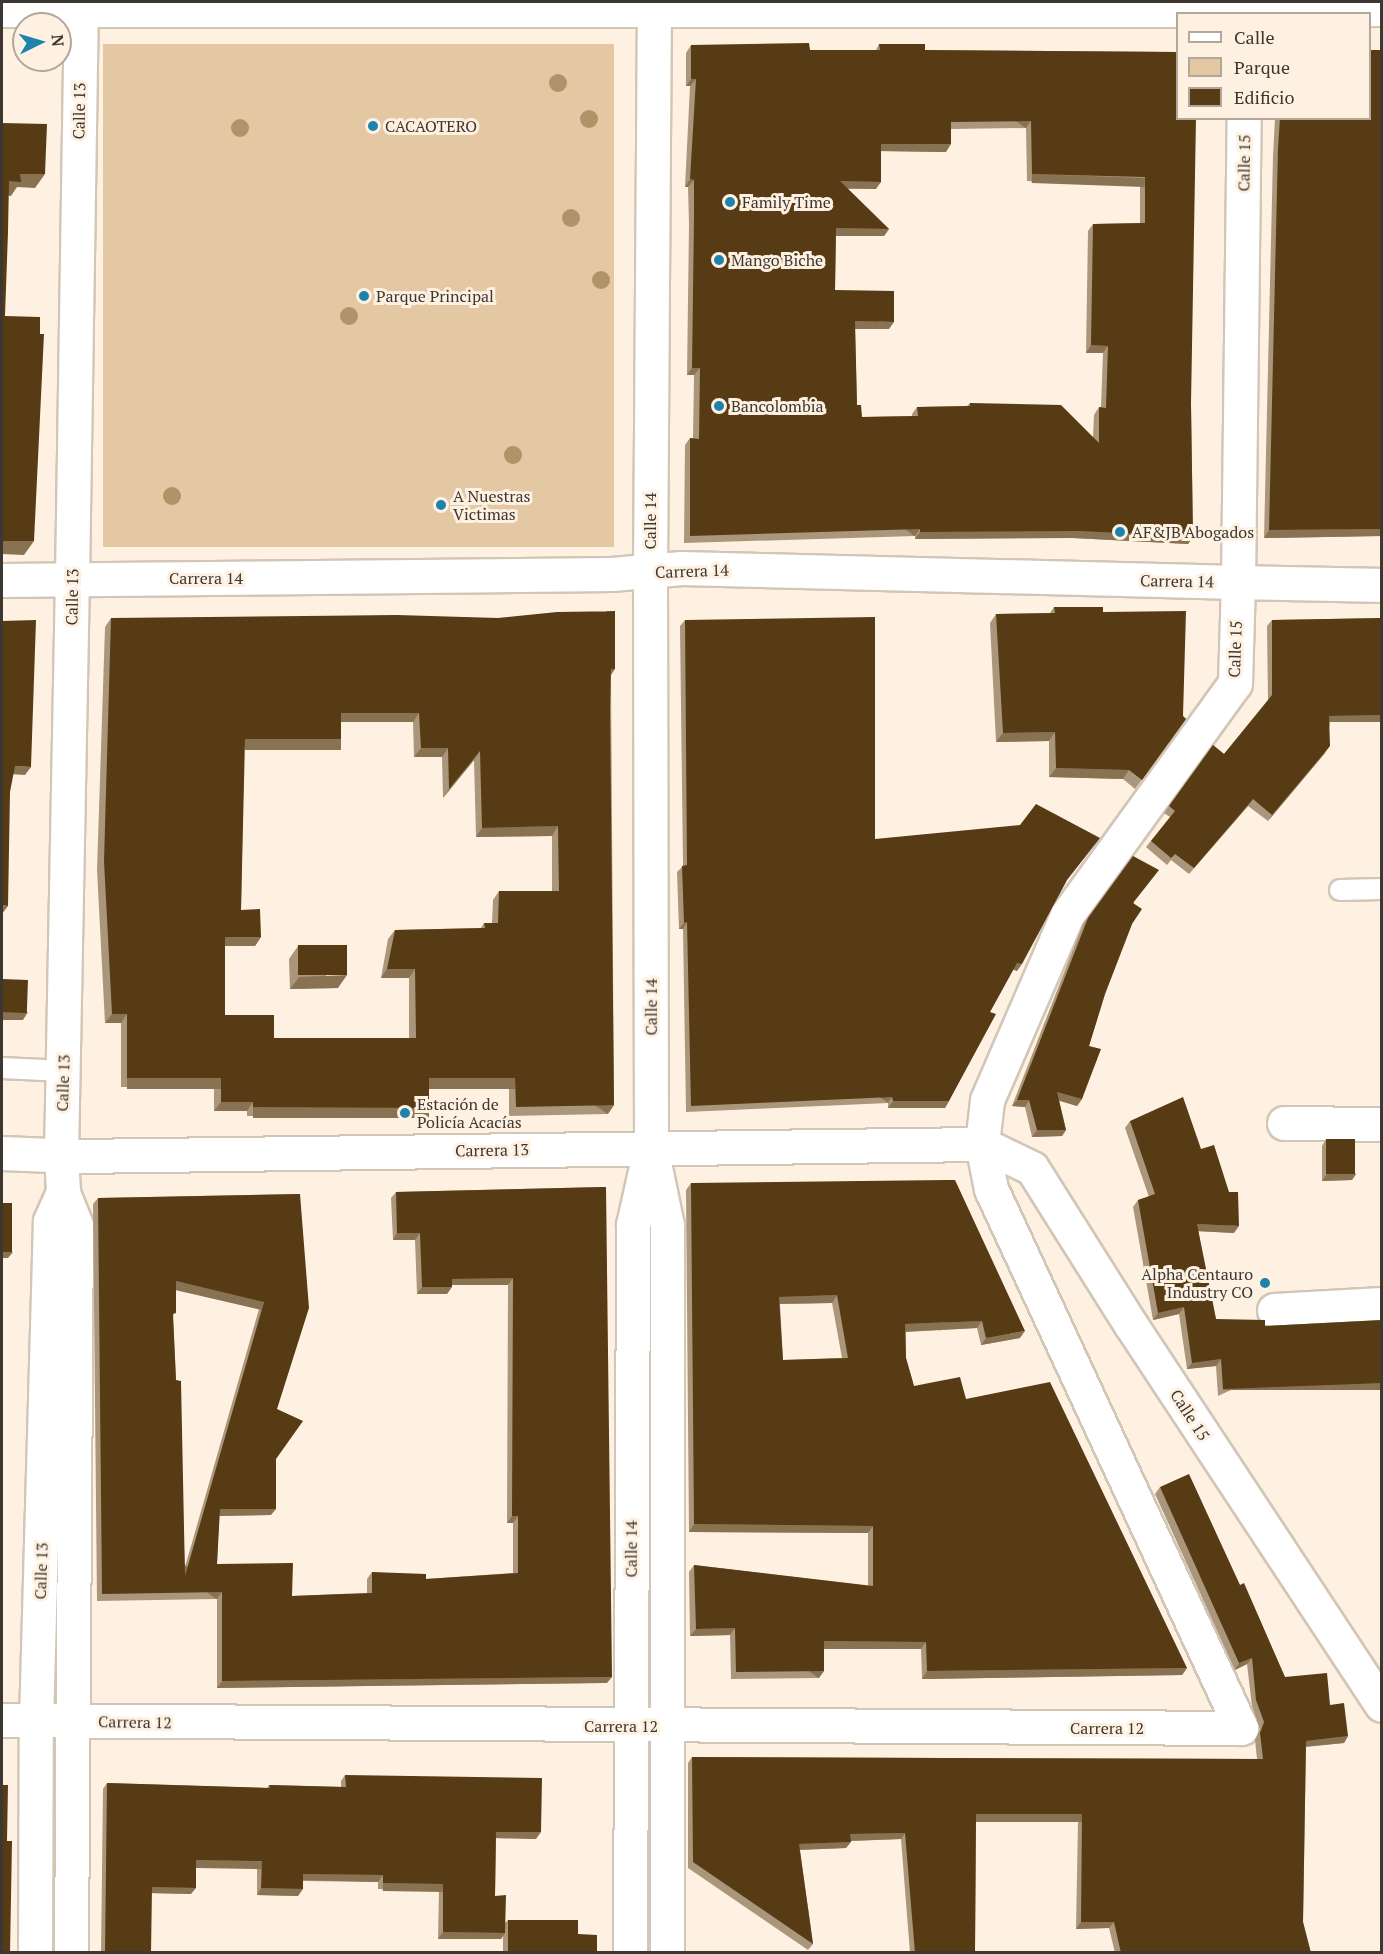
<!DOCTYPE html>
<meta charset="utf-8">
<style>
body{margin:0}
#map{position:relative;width:1383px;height:1954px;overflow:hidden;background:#fff1e2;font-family:"PT Serif",serif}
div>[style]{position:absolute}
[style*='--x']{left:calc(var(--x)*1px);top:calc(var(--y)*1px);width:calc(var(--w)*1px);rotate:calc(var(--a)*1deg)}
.green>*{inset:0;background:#e4c7a3;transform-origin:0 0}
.roads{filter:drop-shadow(2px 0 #d2c6b7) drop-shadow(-2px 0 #d2c6b7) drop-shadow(0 2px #d2c6b7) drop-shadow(0 -2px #d2c6b7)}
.lane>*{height:20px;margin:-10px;padding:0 10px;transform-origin:10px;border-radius:10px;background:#fff}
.street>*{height:33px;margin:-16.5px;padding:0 16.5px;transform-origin:16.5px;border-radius:16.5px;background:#fff}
.secondary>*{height:33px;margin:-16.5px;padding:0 16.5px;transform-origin:16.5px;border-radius:16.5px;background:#fff}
.trees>*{width:18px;height:18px;margin:-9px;border-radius:50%;background:#b09469}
.wall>*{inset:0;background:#aa967b}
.shaded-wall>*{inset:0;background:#897252;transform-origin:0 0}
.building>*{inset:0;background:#563b14;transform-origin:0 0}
.dots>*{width:16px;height:16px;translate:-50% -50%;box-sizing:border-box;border:3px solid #fff1e2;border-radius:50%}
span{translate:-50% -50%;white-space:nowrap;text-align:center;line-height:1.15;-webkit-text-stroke:6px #fff1e2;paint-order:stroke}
.street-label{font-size:16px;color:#3c3731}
.poi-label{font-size:16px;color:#3c3731}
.left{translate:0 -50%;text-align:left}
.right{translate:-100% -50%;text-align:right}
.frame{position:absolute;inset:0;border:3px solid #3c3731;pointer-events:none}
.legend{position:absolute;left:1176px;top:12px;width:195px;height:108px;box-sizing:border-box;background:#fff1e2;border:2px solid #b1a79b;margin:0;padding:8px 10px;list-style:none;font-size:18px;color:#3c3731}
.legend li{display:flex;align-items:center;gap:12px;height:30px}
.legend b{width:30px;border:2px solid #b1a79b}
.north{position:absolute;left:12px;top:12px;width:60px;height:60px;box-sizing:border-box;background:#fff1e2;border:2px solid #b1a79b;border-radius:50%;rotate:85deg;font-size:16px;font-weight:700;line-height:24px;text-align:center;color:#3c3731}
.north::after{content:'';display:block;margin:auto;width:21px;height:27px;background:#1d83ad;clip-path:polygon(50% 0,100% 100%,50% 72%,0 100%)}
</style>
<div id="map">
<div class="green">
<i style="left:103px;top:44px;width:511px;height:503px"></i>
</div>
<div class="roads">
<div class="lane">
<i style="--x:1340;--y:890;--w:42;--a:-1.4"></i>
<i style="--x:2;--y:1068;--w:62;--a:2.8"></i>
</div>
<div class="street">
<i style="--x:1246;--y:10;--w:136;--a:-0.4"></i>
<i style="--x:650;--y:572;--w:576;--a:89.9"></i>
<i style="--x:651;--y:1148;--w:79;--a:78.3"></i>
<i style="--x:667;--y:1225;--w:727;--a:90"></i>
<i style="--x:1284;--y:1123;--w:98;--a:0.6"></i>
<i style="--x:2;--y:1153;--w:74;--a:2.3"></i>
<i style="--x:76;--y:1156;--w:906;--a:-0.76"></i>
<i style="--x:982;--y:1144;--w:55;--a:25.6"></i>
<i style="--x:1032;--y:1168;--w:186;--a:57.8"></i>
<i style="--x:1131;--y:1325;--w:455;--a:56.6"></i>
<i style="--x:1274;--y:1310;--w:108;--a:-3.2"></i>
<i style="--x:2;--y:1720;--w:1239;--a:0.37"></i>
<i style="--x:1241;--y:1728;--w:594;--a:-114.88"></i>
<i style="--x:991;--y:1189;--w:46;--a:-101.3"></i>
<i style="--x:982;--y:1144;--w:44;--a:-83.5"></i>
<i style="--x:987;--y:1100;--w:202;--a:-66.6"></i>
<i style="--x:1067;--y:915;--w:286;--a:-54.1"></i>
<i style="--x:1235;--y:683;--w:101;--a:-88.3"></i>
<i style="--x:1238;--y:582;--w:144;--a:1.2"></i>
<i style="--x:35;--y:1952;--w:231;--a:-89.8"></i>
<i style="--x:36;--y:1721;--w:500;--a:-88.4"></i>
<i style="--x:50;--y:1221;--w:32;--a:-66"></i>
<i style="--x:71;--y:1952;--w:727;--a:-89.61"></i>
<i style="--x:76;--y:1225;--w:35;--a:-112"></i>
<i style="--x:63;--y:1192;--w:37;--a:-93"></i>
<i style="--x:61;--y:1155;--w:576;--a:-88.91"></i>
<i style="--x:630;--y:1952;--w:727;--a:-89.76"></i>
<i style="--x:633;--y:1225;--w:69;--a:-77.4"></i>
</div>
<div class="secondary">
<i style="--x:2;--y:10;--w:1244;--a:0"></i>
<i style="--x:650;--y:572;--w:570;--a:-89.6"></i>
<i style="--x:72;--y:579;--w:577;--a:-89.11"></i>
<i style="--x:2;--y:580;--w:610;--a:-0.56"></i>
<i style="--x:612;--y:574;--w:70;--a:-4.9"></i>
<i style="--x:682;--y:568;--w:556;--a:1.44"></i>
<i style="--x:1238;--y:582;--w:464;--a:-89.3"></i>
</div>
</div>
<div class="trees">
<i style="left:558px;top:83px"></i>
<i style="left:589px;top:119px"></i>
<i style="left:240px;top:128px"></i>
<i style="left:571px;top:218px"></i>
<i style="left:601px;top:280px"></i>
<i style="left:349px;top:316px"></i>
<i style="left:513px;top:455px"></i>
<i style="left:172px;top:496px"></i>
</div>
<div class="wall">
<i style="clip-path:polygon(evenodd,879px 44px,925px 50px,1178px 52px,1191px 404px,1193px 537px,1188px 544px,1073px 538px,915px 539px,915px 536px,684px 543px,685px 445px,690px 438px,693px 438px,694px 375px,687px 375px,689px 224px,688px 187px,685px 187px,690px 86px,686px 86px,686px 53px,691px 45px,810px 50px,876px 50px,879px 44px,1026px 128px,1027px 181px,1140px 184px,1140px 223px,1093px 224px,1088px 231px,1086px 353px,1103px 353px,1101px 407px,1099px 407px,1094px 415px,1093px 438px,970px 403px,967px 406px,917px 407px,912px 414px,912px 416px,862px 417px,857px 405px,855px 329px,889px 329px,835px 290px,836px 236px,884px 236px,889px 229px,848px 189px,876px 189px,881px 151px,946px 152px,951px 129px,1026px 128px)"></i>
<i style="clip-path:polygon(1382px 50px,1382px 536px,1264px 538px,1273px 156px,1275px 118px,1370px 118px)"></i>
<i style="clip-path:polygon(1054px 607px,1103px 612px,1183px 716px,1186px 719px,1135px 789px,1123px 779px,1049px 777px,1049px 741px,996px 742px,990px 623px,996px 614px,1050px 613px)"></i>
<i style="clip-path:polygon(evenodd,111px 618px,611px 676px,614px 1105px,608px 1114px,509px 1116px,509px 1087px,429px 1087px,429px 1108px,423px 1117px,247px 1116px,247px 1111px,214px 1111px,214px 1087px,121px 1087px,121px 1023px,105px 1023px,97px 870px,105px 627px,111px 618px,341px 722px,413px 722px,414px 757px,442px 757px,443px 798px,474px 760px,476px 837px,552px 836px,552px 891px,499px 891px,493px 900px,492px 923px,484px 923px,481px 928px,395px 930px,388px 939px,381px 978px,409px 978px,409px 1038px,274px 1038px,225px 1015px,225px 946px,255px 946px,261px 937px,241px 910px,244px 748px,335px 748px,341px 739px,341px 722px)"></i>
<i style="clip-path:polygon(1382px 618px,1382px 722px,1330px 722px,1325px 753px,1268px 821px,1248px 806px,1189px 874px,1171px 860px,1167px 865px,1146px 847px,1170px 817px,1164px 813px,1213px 745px,1224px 754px,1268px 701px,1267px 626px,1272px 620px)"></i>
<i style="clip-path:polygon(685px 620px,875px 839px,1066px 882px,1017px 971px,1013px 970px,990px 1012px,949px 1101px,945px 1108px,888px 1108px,888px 1103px,686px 1112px,683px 929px,679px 929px,677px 872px,683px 866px,680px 626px)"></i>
<i style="clip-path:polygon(1133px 856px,1134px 904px,1132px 924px,1105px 994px,1089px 1046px,1082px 1099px,1077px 1106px,1059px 1100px,1066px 1130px,1062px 1136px,1032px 1137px,1025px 1107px,1012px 1106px,1083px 924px)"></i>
<i style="clip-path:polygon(298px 946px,338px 988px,290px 989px,289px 959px)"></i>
<i style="clip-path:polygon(1130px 1121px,1201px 1149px,1234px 1233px,1198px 1231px,1216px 1319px,1265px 1326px,1382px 1320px,1218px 1396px,1216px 1366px,1187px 1369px,1179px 1314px,1153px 1320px,1133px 1207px,1138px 1200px,1149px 1197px,1125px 1128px)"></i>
<i style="clip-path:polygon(1326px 1139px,1356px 1174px,1352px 1180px,1322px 1181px,1322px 1146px)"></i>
<i style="clip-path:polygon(evenodd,691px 1183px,1020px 1338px,981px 1345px,977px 1328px,906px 1332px,906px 1358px,914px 1386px,966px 1399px,1187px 1668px,1182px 1675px,922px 1679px,921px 1649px,824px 1649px,824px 1671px,819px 1678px,731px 1679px,730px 1635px,690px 1636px,689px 1572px,694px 1565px,868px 1586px,868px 1533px,689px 1532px,686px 1190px,691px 1183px,832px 1303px,842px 1358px,783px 1360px,780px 1304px,832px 1303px)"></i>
<i style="clip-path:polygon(evenodd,606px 1187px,607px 1683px,217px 1688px,217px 1599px,97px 1601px,93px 1204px,98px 1198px,300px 1194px,277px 1409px,276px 1459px,271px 1515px,219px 1516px,217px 1564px,292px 1596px,367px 1593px,367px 1579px,372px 1572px,426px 1579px,513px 1573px,513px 1523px,507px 1523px,508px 1285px,452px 1285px,447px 1294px,417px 1294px,415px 1240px,393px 1240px,391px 1198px,396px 1192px,606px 1187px,176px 1289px,259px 1309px,185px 1567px,173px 1318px,176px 1289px)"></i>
<i style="clip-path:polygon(1160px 1487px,1240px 1585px,1285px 1677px,1330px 1705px,1348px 1736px,1344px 1743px,1306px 1747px,1303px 1922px,1311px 1953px,1115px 1953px,1109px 1928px,1076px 1929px,1078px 1821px,976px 1821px,975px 1953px,910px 1953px,901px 1839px,851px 1841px,846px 1848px,800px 1850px,813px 1944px,808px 1950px,688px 1868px,688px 1763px,692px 1757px,1257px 1759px,1255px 1740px,1260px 1729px,1252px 1706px,1247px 1664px,1235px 1670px,1155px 1494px)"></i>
<i style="clip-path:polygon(345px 1775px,536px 1839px,496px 1838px,495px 1896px,505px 1923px,508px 1920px,578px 1934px,597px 1953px,503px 1953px,503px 1936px,501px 1939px,438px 1939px,439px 1890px,378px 1889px,378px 1882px,303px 1881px,298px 1896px,257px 1895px,257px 1868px,196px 1867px,191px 1894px,151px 1893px,151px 1953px,101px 1953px,103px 1789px,107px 1783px,267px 1788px,269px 1785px,341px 1787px,341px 1781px)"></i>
</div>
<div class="shaded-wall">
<i style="clip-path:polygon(691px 79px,696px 79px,690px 86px,686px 86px)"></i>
<i style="left:1031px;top:121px;width:9px;height:80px;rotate:126deg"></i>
<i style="clip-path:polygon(881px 144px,951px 144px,946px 152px,875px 151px)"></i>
<i style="clip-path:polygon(20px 174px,45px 174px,35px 188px,17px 187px,11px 196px,2px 195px,9px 181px)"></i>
<i style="left:1032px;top:174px;width:113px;height:9px;rotate:2deg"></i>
<i style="clip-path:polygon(690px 179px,694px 180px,688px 187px,685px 187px)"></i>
<i style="clip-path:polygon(840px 181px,881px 182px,876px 189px,835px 188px)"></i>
<i style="clip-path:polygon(836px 228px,889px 229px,884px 236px,831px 236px)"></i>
<i style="clip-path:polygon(855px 321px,894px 322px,889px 329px,850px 329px)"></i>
<i style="clip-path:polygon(1091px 345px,1108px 346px,1103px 353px,1086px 353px)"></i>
<i style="clip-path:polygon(692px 368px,700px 368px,694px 375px,687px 375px)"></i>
<i style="left:920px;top:529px;width:9px;height:230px;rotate:126deg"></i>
<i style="clip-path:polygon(1382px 529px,1382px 536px,1264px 538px,1269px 530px)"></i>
<i style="clip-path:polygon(1079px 531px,1193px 537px,1188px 544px,1073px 538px,915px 539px,920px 532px)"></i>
<i style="clip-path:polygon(2px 541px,34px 541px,24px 555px,2px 554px)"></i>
<i style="clip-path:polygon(611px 669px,615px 669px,609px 678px)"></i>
<i style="clip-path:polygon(341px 713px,419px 713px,413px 722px,335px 722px)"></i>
<i style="clip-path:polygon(1382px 715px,1382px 722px,1325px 722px,1329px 716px)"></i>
<i style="clip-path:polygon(1055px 732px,1049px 741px,996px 742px,1003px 733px)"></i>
<i style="left:245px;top:739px;width:96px;height:11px"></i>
<i style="clip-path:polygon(1330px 746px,1325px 753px,1268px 821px,1272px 815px)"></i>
<i style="clip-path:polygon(421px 748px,448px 748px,442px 757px,414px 757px)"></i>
<i style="clip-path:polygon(480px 751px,474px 760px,443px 798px,449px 789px)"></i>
<i style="clip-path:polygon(15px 766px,31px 767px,25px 775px,9px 774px)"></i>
<i style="clip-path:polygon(1056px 768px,1129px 770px,1123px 779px,1049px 777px)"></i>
<i style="clip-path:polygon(1253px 799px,1248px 806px,1189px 874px,1194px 868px)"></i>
<i style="clip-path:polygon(558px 826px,552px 836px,476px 837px,482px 828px)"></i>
<i style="clip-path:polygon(2px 905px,8px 906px,2px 914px)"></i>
<i style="clip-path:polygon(687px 922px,683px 929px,679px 929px,684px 923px)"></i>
<i style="clip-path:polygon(225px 937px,261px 937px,255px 946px,219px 946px)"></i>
<i style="clip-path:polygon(1017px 963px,1022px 964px,1017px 971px,1013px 969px)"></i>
<i style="clip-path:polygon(387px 969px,415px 969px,409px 978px,381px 978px)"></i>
<i style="clip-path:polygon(347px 975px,338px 988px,290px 989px,299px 977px)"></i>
<i style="clip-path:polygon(2px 1012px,28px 1012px,23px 1020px,2px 1020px)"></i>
<i style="clip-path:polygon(112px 1014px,127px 1014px,121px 1023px,105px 1023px)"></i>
<i style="left:127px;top:1078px;width:94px;height:11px"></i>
<i style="left:429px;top:1078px;width:86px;height:11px"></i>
<i style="clip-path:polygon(1057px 1092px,1082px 1099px,1077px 1106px,1053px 1099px)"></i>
<i style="left:892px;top:1097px;width:7px;height:201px;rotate:124deg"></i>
<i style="clip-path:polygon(1017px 1100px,1029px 1100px,1025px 1107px,1012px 1106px)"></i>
<i style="clip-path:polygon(893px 1101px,949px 1101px,945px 1108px,888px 1108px)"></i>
<i style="clip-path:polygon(221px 1102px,253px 1102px,247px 1111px,214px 1111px)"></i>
<i style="left:614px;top:1105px;width:11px;height:98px;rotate:124deg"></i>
<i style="left:253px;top:1107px;width:176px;height:11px"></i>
<i style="clip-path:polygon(1037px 1130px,1066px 1130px,1062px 1136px,1032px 1137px)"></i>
<i style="clip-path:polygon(1327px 1174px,1356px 1174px,1352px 1180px,1322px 1181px)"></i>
<i style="clip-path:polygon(1197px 1224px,1239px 1226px,1234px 1233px,1192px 1231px)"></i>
<i style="clip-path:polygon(397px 1233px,420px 1233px,415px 1240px,393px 1240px)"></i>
<i style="clip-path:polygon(2px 1252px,13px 1252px,8px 1258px,2px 1258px)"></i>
<i style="clip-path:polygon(513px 1278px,508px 1285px,447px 1285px,452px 1279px)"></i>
<i style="left:176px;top:1281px;width:90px;height:9px;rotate:13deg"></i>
<i style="clip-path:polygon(422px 1287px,452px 1287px,447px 1294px,417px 1294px)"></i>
<i style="clip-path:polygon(837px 1295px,832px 1303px,774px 1304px,779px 1297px)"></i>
<i style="clip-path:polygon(1184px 1307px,1179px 1314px,1153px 1320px,1158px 1313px)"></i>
<i style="clip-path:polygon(982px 1321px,977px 1328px,900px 1332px,905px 1324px)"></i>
<i style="clip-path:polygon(1025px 1331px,1020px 1338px,981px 1345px,986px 1338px)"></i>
<i style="clip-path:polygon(1221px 1359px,1216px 1366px,1187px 1369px,1192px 1363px)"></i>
<i style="left:1382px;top:1383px;width:7px;height:159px;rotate:90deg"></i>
<i style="clip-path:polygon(220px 1509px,276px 1509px,271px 1515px,215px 1516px)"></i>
<i style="clip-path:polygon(512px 1516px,518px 1516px,513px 1523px,507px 1523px)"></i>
<i style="clip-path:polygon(694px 1524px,873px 1526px,868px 1533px,689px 1532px)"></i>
<i style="left:222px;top:1592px;width:9px;height:120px;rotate:126deg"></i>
<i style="clip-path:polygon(735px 1628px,730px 1635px,690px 1636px,696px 1629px)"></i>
<i style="clip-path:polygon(824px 1641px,926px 1642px,921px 1649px,818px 1649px)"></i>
<i style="clip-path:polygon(1252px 1658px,1247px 1664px,1235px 1670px,1239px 1663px)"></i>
<i style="clip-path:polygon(1187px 1668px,1182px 1675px,922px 1679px,927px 1671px)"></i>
<i style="left:824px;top:1671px;width:9px;height:88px;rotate:126deg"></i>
<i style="clip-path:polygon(612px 1677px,607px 1683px,217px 1688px,222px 1681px)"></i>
<i style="clip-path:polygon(1348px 1736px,1344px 1743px,1301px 1747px,1306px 1741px)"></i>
<i style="left:976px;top:1814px;width:106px;height:8px"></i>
<i style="clip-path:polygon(496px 1832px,541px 1832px,536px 1839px,492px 1838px)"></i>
<i style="clip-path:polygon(905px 1833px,901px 1839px,846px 1841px,850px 1834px)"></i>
<i style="clip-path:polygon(851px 1842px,846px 1848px,794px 1850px,799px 1844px)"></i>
<i style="left:196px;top:1860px;width:66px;height:8px;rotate:1deg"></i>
<i style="clip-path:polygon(303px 1874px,383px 1875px,378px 1882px,299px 1880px)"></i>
<i style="left:383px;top:1883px;width:60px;height:8px;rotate:1deg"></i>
<i style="clip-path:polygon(152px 1887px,196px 1888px,191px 1894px,147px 1893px)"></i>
<i style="clip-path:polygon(261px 1888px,303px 1889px,298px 1896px,257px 1895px)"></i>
<i style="clip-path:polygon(1081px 1922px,1114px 1922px,1109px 1928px,1076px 1929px)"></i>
<i style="clip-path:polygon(443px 1932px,505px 1933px,501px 1939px,438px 1939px)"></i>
</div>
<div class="building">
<i style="clip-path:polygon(evenodd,809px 43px,810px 50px,880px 50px,879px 44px,925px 44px,925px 50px,1178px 52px,1178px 118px,1196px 118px,1191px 404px,1193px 537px,1079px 531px,920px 532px,920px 529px,690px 536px,690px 438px,699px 439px,700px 368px,692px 368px,694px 216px,694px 180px,690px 179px,696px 79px,691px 79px,691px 45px,809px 43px,1031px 121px,1032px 174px,1145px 177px,1145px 223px,1093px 224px,1091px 345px,1108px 346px,1106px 408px,1099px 407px,1099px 443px,1061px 405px,970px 403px,970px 406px,917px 407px,918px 416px,862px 417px,861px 405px,857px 405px,855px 321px,894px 322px,894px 291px,835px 290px,836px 228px,889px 229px,840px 181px,881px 182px,881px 144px,951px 144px,951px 122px,1031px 121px)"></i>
<i style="clip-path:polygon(1370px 50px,1382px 50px,1382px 529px,1269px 530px,1278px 148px,1280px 118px,1370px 118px)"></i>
<i style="clip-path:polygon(2px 123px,47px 124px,45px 174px,20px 174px,21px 182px,9px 181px,8px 232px,5px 316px,40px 317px,40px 334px,44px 334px,34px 541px,2px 541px)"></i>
<i style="clip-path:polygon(1054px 607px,1103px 607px,1103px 612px,1186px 611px,1183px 716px,1186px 719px,1142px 780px,1129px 770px,1056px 768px,1055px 732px,1003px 733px,996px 614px,1055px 613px)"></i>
<i style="clip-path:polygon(evenodd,615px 611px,615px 669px,611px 669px,610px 708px,614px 1105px,516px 1107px,515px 1078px,429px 1078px,429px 1108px,253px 1107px,253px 1102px,221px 1102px,221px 1078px,127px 1078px,127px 1014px,112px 1014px,104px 861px,111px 618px,397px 615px,498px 618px,557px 612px,615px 611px,341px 713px,419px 713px,421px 748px,448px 748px,449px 789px,480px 751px,482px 828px,558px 826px,559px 891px,499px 891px,498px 923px,484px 923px,485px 928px,395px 930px,387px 969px,415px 969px,416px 1038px,274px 1038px,274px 1015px,225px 1015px,225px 937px,261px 937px,260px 909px,241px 910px,245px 739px,341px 739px,341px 713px)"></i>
<i style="clip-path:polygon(875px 617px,875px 839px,1020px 825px,1036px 804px,1100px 838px,1067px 880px,1022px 964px,1017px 963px,990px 1012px,996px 1014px,949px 1101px,893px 1101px,892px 1097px,691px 1106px,687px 922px,684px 923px,682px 866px,687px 865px,685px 620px)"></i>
<i style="clip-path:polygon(1382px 618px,1382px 715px,1329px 716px,1330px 746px,1272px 815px,1253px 799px,1194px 868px,1175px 854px,1171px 858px,1151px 841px,1175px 811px,1169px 806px,1213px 745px,1224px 754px,1272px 695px,1272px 620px)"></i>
<i style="clip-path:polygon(36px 620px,31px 767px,15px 766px,10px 792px,8px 906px,2px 905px,2px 621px)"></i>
<i style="clip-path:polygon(1133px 856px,1159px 870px,1133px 903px,1142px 909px,1132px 924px,1105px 994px,1089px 1046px,1101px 1049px,1082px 1099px,1057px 1092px,1066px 1130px,1037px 1130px,1029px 1100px,1017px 1100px,1088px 918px)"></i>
<i style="left:347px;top:945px;width:30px;height:49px;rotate:90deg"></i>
<i style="left:2px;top:979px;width:26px;height:33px;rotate:2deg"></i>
<i style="clip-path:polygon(1183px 1097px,1201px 1149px,1214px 1145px,1229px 1192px,1238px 1192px,1239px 1226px,1197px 1224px,1216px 1319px,1265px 1320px,1265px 1326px,1382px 1320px,1382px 1383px,1223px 1389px,1221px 1359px,1192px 1363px,1184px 1307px,1158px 1313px,1138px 1200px,1155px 1194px,1130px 1121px)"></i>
<i style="left:1326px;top:1139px;width:29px;height:35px"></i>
<i style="clip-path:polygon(evenodd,955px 1180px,1025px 1331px,986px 1338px,982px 1321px,905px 1324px,906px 1358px,914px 1386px,960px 1377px,966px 1399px,1050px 1382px,1187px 1668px,927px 1671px,926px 1642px,824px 1641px,824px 1671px,736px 1672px,735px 1628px,696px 1629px,694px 1565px,873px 1586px,873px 1526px,694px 1524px,691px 1183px,955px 1180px,837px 1295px,848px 1358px,783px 1360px,779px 1297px,837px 1295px)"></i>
<i style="clip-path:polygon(evenodd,606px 1187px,612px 1677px,222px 1681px,222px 1592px,102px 1594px,98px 1198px,300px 1194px,309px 1308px,277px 1409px,303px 1421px,276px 1459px,276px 1509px,220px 1509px,217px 1564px,293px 1563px,292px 1596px,372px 1593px,372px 1572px,426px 1574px,426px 1579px,518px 1573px,518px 1516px,512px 1516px,513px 1278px,452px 1279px,452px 1287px,422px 1287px,420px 1233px,397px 1233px,396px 1192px,606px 1187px,176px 1281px,264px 1302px,185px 1576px,181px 1381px,176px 1380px,173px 1314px,176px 1313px,176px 1281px)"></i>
<i style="left:2px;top:1203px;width:10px;height:49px"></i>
<i style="clip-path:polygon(1189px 1474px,1240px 1585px,1244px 1583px,1285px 1677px,1327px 1673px,1330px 1705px,1344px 1703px,1348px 1736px,1306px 1741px,1303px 1922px,1311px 1953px,1121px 1953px,1114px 1922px,1081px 1922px,1082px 1814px,976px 1814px,975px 1953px,915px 1953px,905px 1833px,850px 1834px,851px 1842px,799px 1844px,813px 1944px,693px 1862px,692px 1757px,1263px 1759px,1260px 1733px,1264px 1722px,1256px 1700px,1252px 1658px,1239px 1663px,1160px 1487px)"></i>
<i style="clip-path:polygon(345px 1775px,542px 1778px,541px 1832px,496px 1832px,495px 1896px,506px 1895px,505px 1933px,443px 1932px,443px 1884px,383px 1883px,383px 1875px,303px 1874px,303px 1889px,261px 1888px,262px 1861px,196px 1860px,196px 1888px,152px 1887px,151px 1953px,105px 1953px,107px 1783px,270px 1788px,269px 1785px,346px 1787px)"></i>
<i style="clip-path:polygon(2px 1785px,8px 1785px,7px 1841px,12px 1841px,10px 1953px,2px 1953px)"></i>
<i style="clip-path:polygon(508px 1920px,578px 1920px,578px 1934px,597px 1935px,597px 1953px,508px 1953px)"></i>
</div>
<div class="dots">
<i style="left:373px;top:126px;background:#1d83ad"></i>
<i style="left:730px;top:202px;background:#1d83ad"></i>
<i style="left:719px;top:260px;background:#1d83ad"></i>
<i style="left:364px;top:296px;background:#1d83ad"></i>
<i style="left:719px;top:406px;background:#1d83ad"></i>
<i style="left:441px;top:505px;background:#1d83ad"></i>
<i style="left:1120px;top:532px;background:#1d83ad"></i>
<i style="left:405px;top:1113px;background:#1d83ad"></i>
<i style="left:1265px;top:1283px;background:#1d83ad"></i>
</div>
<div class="street-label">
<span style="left:79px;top:111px;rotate:-89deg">Calle 13</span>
<span style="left:1244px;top:163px;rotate:-89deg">Calle 15</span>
<span style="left:650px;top:521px;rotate:-90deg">Calle 14</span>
<span style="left:692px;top:571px;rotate:-2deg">Carrera 14</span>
<span style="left:206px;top:578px">Carrera 14</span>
<span style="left:1177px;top:581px;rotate:1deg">Carrera 14</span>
<span style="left:72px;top:597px;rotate:-89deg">Calle 13</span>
<span style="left:1235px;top:649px;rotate:-88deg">Calle 15</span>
<span style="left:651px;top:1007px;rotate:-90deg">Calle 14</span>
<span style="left:63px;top:1083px;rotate:-88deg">Calle 13</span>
<span style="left:492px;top:1150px;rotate:-1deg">Carrera 13</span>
<span style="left:1190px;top:1415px;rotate:57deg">Calle 15</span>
<span style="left:631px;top:1549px;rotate:-90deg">Calle 14</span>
<span style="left:41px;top:1571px;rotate:-88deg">Calle 13</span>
<span style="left:135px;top:1722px;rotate:1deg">Carrera 12</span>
<span style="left:621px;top:1726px">Carrera 12</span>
<span style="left:1107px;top:1728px">Carrera 12</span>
</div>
<div class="poi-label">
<span class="left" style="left:385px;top:126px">CACAOTERO</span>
<span class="left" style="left:742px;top:202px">Family Time</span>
<span class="left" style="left:731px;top:260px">Mango Biche</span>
<span class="left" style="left:376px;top:296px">Parque Principal</span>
<span class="left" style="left:731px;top:406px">Bancolombia</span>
<span class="left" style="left:453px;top:505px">A Nuestras<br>Victimas</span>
<span class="left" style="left:1132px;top:532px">AF&amp;JB Abogados</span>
<span class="left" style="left:417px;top:1113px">Estación de<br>Policía Acacías</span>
<span class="right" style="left:1253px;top:1283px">Alpha Centauro<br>Industry CO</span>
</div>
<div class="frame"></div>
<ul class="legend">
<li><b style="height:8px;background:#fff"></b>Calle</li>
<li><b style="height:16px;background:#e4c7a3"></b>Parque</li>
<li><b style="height:16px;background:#563b14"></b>Edificio</li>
</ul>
<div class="north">N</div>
</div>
